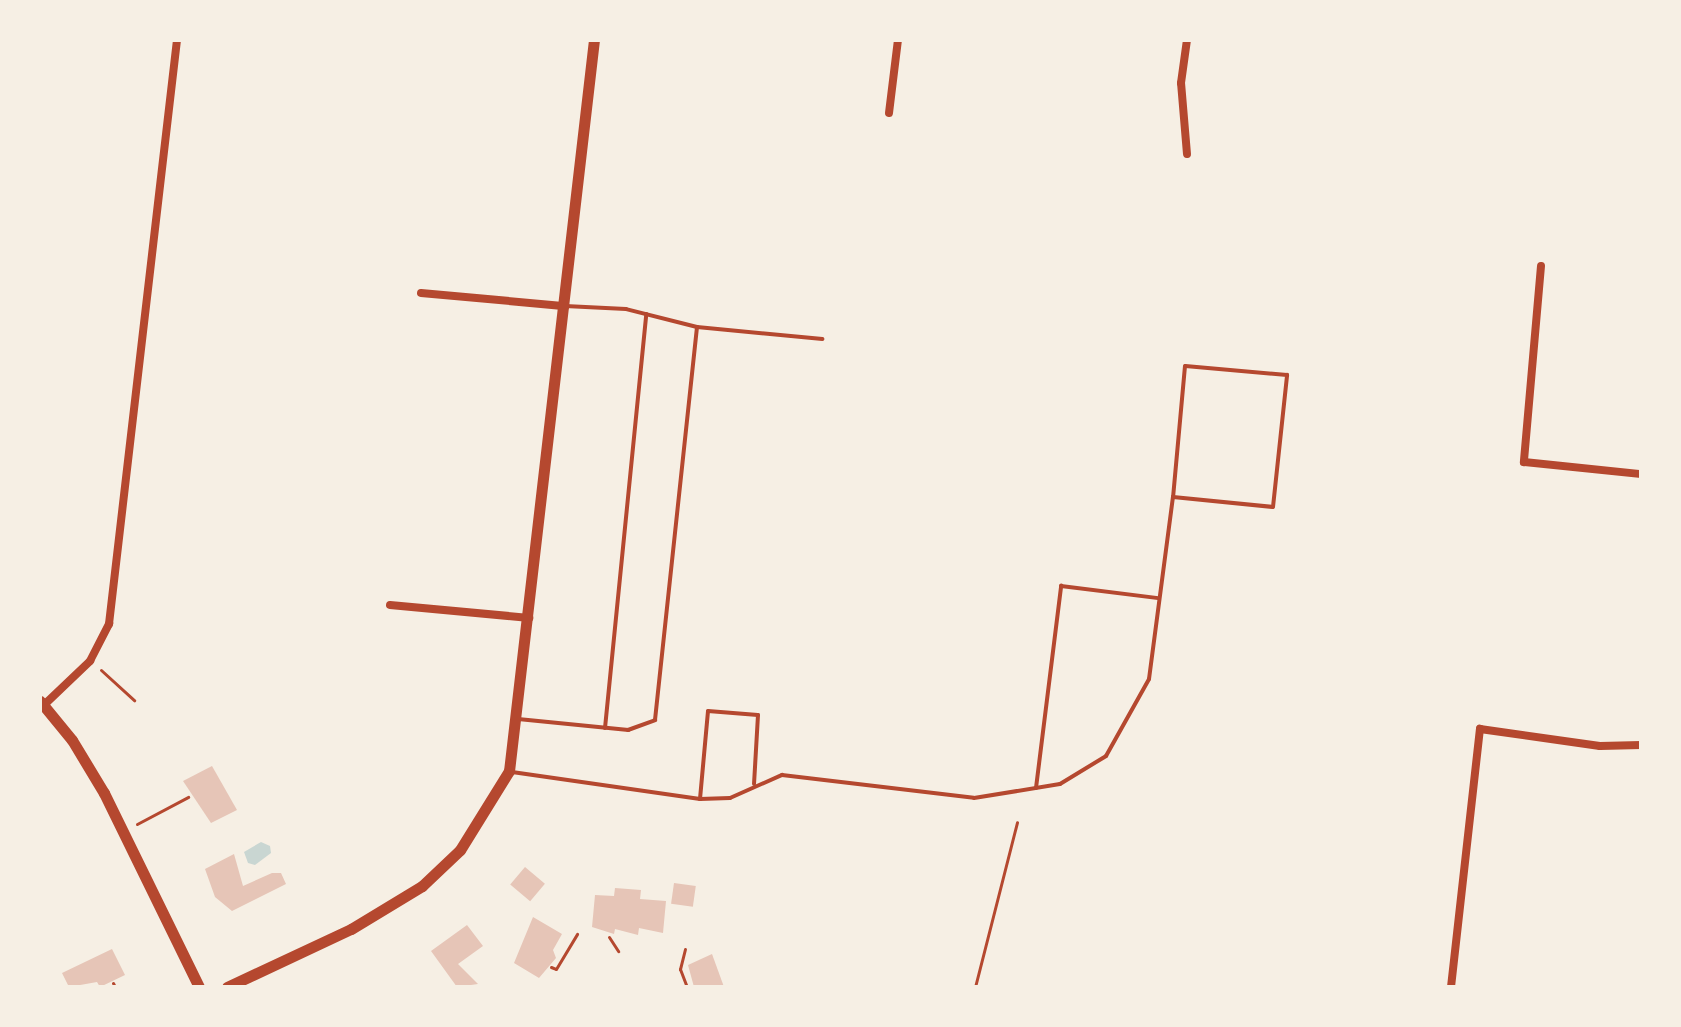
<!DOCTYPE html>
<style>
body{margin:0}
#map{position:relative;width:1681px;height:1027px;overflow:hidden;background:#f6efe4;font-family:Jost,sans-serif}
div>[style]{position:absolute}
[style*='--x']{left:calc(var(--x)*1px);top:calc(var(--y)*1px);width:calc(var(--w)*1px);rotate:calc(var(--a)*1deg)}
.water>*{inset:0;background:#c9d6d2}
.building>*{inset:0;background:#e6c5b7;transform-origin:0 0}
.path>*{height:3px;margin:-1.5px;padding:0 1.5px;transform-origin:1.5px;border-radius:1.5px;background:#b5482f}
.service>*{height:4px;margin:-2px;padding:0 2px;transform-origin:2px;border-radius:2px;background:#b5482f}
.minor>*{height:8px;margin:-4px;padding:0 4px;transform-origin:4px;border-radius:4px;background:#b5482f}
.tertiary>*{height:11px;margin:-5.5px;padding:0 5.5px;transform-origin:5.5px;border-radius:5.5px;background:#b5482f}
span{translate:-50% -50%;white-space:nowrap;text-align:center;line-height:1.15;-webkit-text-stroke:6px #f6efe4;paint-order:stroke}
.frame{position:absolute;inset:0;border:42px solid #f6efe4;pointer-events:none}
</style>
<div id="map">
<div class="water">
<i style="clip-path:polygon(261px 842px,270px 846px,271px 853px,255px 865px,248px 863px,244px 852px)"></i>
</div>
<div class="building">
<i style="clip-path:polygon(212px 766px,237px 810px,211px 823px,183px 781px)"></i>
<i style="clip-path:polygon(234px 854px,243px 886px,272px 873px,281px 873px,286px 884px,232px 911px,215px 897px,205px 869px)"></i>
<i style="left:525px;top:867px;width:26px;height:23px;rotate:40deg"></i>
<i style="left:674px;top:883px;width:22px;height:21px;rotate:8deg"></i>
<i style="clip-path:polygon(615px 888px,641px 890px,640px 899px,666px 901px,663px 933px,639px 928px,638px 935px,615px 929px,614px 934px,592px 927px,595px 895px,614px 896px)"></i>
<i style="clip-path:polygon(533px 917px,562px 934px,553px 950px,556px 958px,539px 978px,514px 963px)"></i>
<i style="clip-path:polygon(467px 925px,483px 946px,458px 964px,478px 984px,457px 987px,431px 951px)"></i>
<i style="clip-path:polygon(112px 949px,125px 975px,100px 987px,97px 982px,69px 987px,62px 973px)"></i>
<i style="clip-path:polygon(712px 954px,724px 987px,694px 987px,688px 965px)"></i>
</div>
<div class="path">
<i style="--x:101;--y:670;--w:45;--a:42.3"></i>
<i style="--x:137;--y:824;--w:58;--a:-27.9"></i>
<i style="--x:609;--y:937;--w:17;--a:57"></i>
<i style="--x:685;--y:949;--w:21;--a:104"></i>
<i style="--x:680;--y:969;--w:19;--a:69"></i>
<i style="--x:551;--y:967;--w:5;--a:22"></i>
<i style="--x:556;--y:969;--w:41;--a:-59"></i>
<i style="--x:113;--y:983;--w:4;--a:63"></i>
<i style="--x:975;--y:987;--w:170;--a:-75.7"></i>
</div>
<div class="service">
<i style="--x:697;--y:327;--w:126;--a:5.5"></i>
<i style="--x:518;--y:719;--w:111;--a:5.7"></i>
<i style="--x:628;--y:730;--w:29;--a:-20"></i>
<i style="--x:655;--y:720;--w:395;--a:-83.9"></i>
<i style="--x:697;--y:327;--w:73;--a:-165.8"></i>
<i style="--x:626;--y:309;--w:61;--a:-177.2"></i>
<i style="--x:605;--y:728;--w:416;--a:-84.3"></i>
<i style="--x:512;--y:772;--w:190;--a:8.2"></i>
<i style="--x:700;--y:799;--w:30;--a:-2"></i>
<i style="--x:730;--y:798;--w:57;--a:-23.9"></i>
<i style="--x:782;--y:775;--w:193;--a:6.8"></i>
<i style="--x:974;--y:798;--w:87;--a:-9.2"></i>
<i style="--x:1060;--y:784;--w:54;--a:-31.3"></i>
<i style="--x:1106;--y:756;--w:88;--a:-60.8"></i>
<i style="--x:1149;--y:679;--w:184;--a:-82.5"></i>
<i style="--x:1173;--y:497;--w:100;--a:5.7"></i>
<i style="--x:1273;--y:507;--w:133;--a:-83.9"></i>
<i style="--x:1287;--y:375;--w:102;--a:-175"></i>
<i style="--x:1185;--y:366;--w:132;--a:95.2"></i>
<i style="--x:1036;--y:788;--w:204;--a:-82.9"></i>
<i style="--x:1061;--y:586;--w:98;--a:7.1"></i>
<i style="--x:700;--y:799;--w:88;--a:-84.8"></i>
<i style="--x:708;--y:711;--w:50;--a:4.6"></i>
<i style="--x:758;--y:715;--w:69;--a:93.3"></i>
</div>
<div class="minor">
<i style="--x:889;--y:113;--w:74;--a:-83"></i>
<i style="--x:1187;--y:154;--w:71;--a:-94.8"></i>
<i style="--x:1181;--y:83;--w:43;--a:-82.1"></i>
<i style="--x:1541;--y:266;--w:197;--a:95"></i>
<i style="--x:1524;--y:462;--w:118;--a:5.9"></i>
<i style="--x:421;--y:293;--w:145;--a:5.2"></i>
<i style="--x:390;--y:605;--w:140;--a:5.3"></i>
<i style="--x:44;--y:705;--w:64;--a:-43.7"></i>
<i style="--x:90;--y:661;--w:42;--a:-62.8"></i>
<i style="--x:109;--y:624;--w:588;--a:-83.36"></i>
<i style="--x:1451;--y:987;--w:260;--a:-83.6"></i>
<i style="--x:1480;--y:729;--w:121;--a:8.1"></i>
<i style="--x:1600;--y:746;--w:41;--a:-1.4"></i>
</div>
<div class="tertiary">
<i style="--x:40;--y:701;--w:50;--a:50.6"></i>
<i style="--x:72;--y:740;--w:62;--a:58.9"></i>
<i style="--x:104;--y:793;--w:216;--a:63.9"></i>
<i style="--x:227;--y:987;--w:137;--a:-25.1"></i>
<i style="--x:351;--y:929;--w:83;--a:-31.2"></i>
<i style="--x:422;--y:886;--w:52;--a:-43.5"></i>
<i style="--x:460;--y:850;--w:93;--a:-58.2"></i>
<i style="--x:509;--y:771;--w:736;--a:-83.37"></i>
</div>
<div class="frame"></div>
</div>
